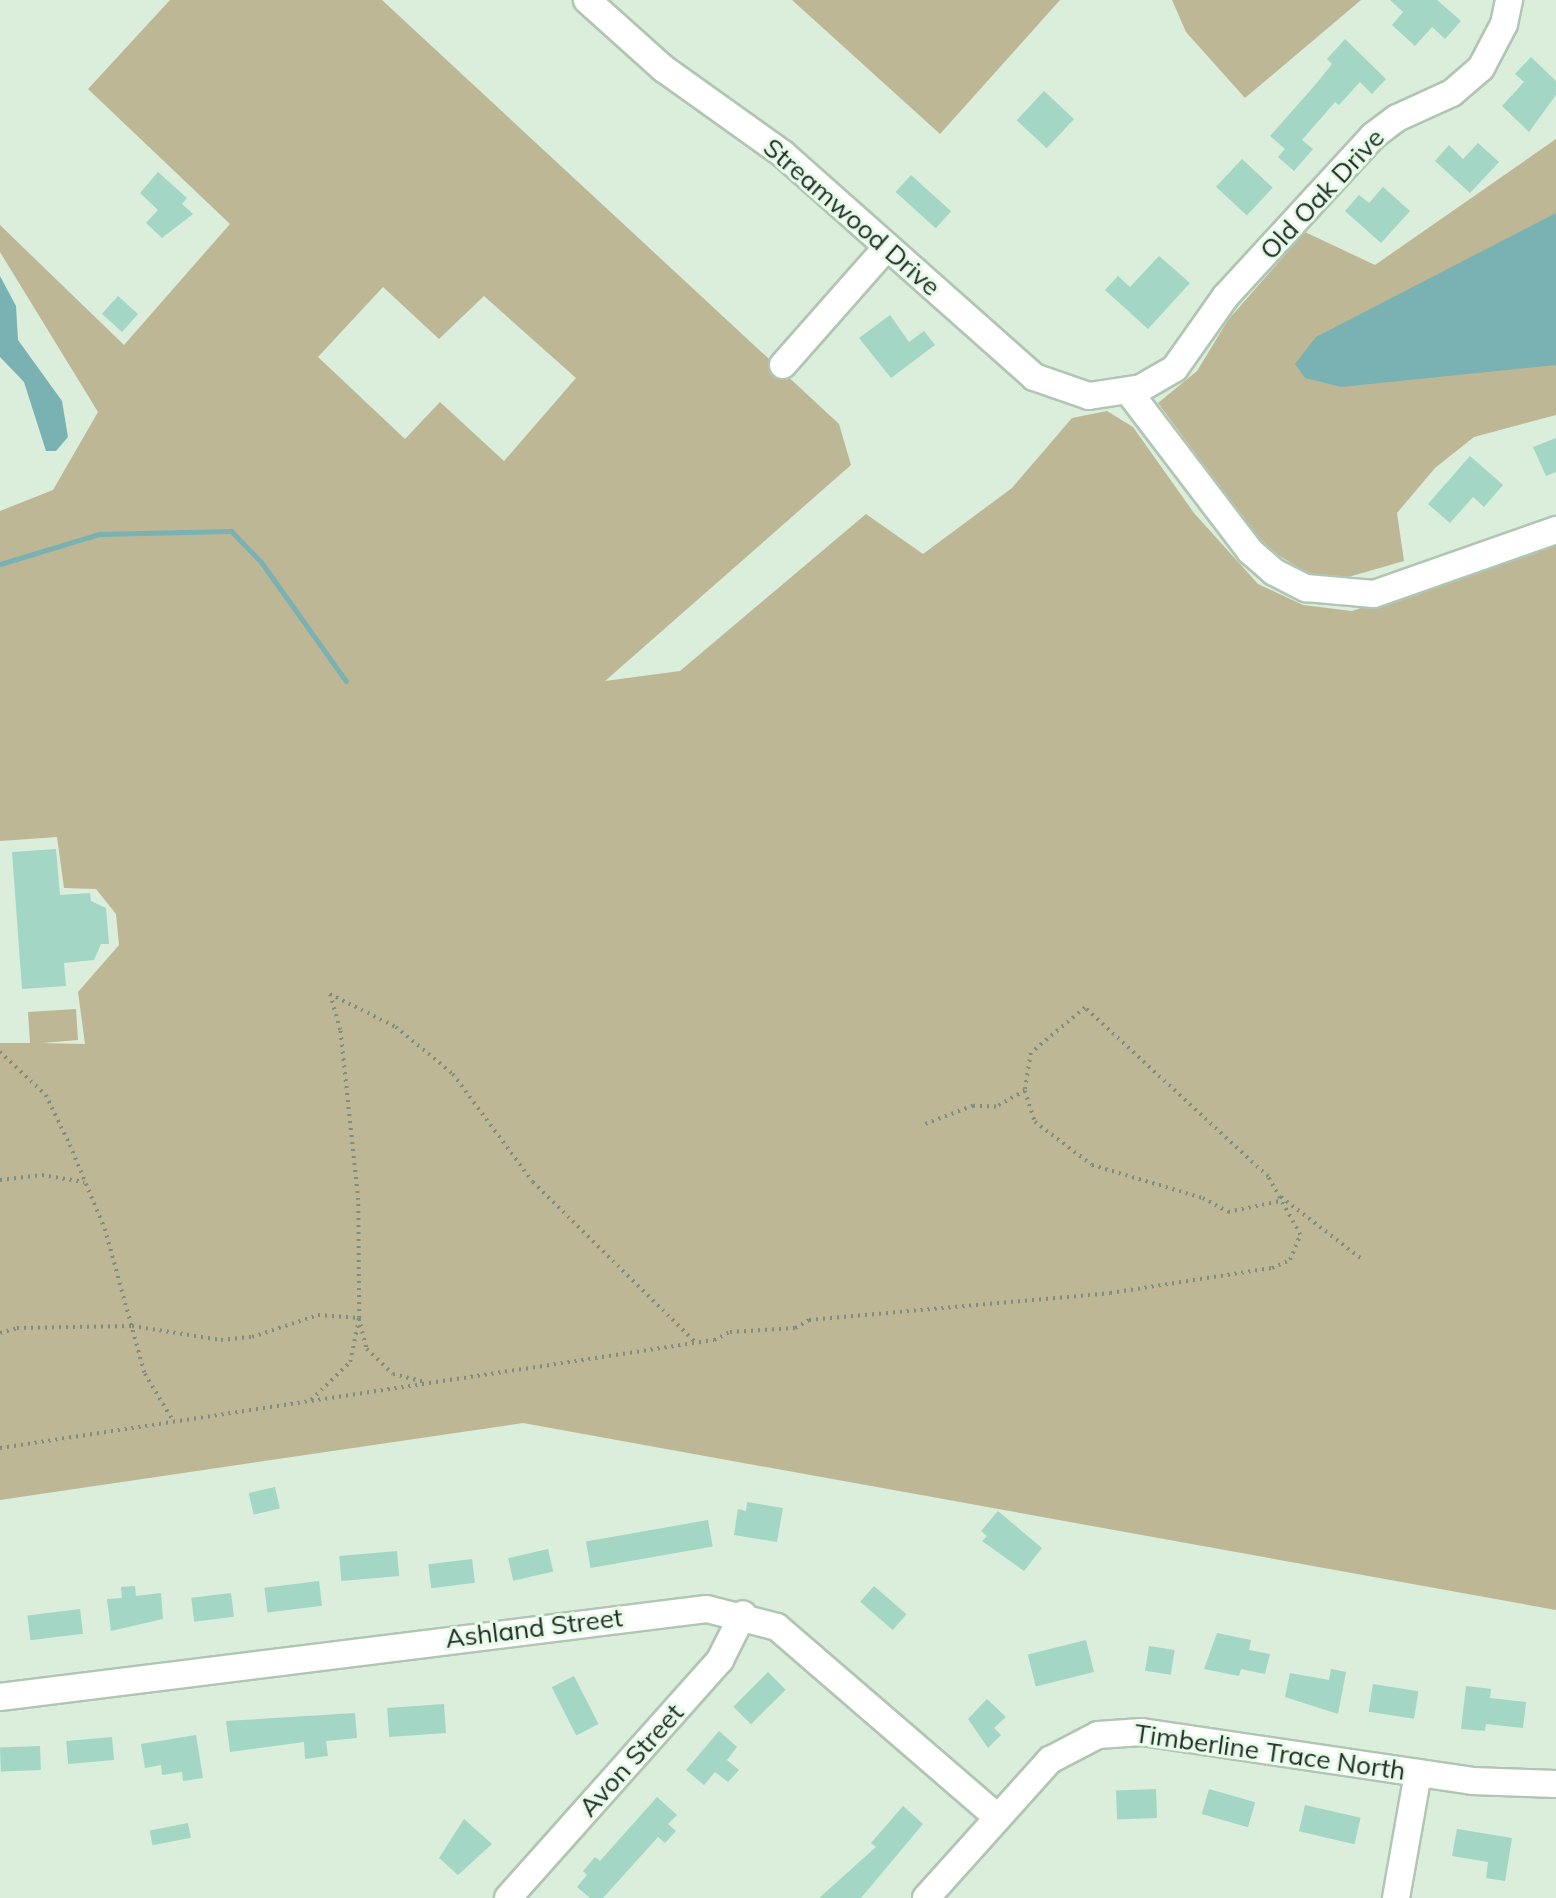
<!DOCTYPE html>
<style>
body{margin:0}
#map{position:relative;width:1556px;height:1898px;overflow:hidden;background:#daeedb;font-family:Mulish,sans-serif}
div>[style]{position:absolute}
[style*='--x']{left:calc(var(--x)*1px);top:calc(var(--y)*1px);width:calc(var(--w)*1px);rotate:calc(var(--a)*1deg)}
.green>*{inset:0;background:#bdb796}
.water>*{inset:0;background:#7ab1b2}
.stream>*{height:5px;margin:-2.5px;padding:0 2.5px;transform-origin:2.5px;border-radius:2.5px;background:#7ab1b2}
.building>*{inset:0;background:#a3d6c5;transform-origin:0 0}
.path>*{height:3.5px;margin-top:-1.75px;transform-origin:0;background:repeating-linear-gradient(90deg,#7f8d80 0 2px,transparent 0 7px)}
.roads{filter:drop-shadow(2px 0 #b1c5b3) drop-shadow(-2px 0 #b1c5b3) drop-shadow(0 2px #b1c5b3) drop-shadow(0 -2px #b1c5b3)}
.minor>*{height:26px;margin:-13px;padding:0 13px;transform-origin:13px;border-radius:13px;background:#fff}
span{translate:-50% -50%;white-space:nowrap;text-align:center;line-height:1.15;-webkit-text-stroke:6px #e7fbe9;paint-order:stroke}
.street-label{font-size:26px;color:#232b24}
</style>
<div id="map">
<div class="green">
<i style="clip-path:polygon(evenodd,170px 0,382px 0,839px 424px,851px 465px,605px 681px,680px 671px,866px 514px,923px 554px,1012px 488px,1072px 418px,1107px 411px,1133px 427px,1194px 513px,1258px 584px,1303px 605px,1352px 611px,1556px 542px,1556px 1610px,523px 1423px,0 1500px,0 1043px,30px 1043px,28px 1012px,76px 1009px,78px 1040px,42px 1043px,85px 1044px,78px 992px,119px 945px,116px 914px,96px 889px,64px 888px,57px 837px,0 841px,0 511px,53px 490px,98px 412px,0 252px,0 225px,124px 345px,230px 224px,88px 89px,170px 0,383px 287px,439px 339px,484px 296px,576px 378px,504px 461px,440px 402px,405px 439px,318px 357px,383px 287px)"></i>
<i style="clip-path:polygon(792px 0,1060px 0,940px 134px)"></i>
<i style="clip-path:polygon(1172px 0,1361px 0,1245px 98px,1186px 32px)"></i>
<i style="clip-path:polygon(1556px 139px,1556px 415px,1474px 437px,1435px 468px,1397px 513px,1404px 561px,1338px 580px,1306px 572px,1278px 555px,1256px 535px,1158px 403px,1197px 371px,1228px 320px,1305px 232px,1375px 265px)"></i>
</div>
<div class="water">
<i style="clip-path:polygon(1556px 213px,1556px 365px,1341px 387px,1305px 378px,1295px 364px,1316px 337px)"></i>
<i style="clip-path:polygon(0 276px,16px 306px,18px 340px,62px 401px,68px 437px,56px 451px,46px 451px,24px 382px,0 357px)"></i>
</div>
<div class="stream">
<i style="--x:0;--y:564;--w:103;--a:-16.9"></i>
<i style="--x:99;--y:534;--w:132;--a:-1.3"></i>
<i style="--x:231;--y:531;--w:43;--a:45.9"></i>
<i style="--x:261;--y:562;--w:146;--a:54.5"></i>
</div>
<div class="building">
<i style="clip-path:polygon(1390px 0,1437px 0,1461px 21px,1445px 39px,1432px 27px,1415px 46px,1392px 25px,1403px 12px)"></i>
<i style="clip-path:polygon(1345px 39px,1386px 79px,1372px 94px,1360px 82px,1339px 105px,1335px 102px,1302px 140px,1313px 149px,1294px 171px,1278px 157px,1285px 149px,1270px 136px,1316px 84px,1332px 64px,1327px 59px)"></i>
<i style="clip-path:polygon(1531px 57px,1556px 81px,1556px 95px,1529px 132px,1502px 106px,1524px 82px,1515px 74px)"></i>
<i style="left:1044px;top:91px;width:41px;height:40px;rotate:43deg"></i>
<i style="clip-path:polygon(1478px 143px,1499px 162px,1470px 193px,1435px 161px,1449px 145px,1463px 159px)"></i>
<i style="left:1242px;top:159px;width:42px;height:38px;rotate:43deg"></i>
<i style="clip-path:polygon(158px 172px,187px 198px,182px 204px,193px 214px,162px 238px,146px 223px,158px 210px,140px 193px)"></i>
<i style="left:911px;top:175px;width:54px;height:23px;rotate:42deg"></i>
<i style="clip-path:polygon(1383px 187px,1410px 211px,1381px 243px,1345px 211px,1359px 195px,1369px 203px)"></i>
<i style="clip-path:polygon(1159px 256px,1190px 283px,1148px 329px,1105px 290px,1118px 276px,1130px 287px)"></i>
<i style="left:118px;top:296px;width:27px;height:24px;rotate:42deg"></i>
<i style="clip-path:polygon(890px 315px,909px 342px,924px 331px,935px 345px,891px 378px,859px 338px)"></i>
<i style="clip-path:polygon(1556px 438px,1556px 472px,1546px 476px,1533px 447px)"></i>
<i style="clip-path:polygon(1470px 456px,1503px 485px,1484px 507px,1473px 497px,1450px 523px,1428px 504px)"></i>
<i style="clip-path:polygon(56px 849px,60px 895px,90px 893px,91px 901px,106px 908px,109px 944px,101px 944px,94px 960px,64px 963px,66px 986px,22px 989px,12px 852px)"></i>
<i style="left:275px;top:1487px;width:22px;height:27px;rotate:77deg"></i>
<i style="clip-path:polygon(747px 1502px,783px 1508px,777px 1542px,734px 1535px,738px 1509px,746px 1511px)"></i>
<i style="clip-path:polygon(998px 1511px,1042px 1548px,1024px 1571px,982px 1541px,987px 1536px,981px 1531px)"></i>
<i style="left:708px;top:1520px;width:27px;height:124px;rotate:80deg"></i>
<i style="left:548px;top:1549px;width:23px;height:41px;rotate:77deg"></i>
<i style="left:397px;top:1551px;width:25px;height:58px;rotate:85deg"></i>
<i style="left:472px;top:1559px;width:24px;height:44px;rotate:83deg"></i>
<i style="left:319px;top:1581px;width:25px;height:55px;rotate:83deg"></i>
<i style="clip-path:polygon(135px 1586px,136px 1596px,161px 1593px,163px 1619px,111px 1631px,107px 1599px,122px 1598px,121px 1587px)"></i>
<i style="left:874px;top:1586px;width:43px;height:21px;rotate:41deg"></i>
<i style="left:231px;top:1593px;width:24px;height:40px;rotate:83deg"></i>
<i style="left:80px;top:1609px;width:25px;height:53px;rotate:83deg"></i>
<i style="clip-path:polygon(1217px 1633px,1251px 1640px,1249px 1650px,1270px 1654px,1265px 1674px,1241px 1669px,1239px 1676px,1204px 1669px)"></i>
<i style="left:1086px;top:1640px;width:33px;height:60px;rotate:76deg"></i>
<i style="left:1149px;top:1646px;width:26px;height:25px;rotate:9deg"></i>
<i style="clip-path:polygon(1331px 1669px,1346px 1672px,1338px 1714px,1285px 1697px,1290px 1673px,1329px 1680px)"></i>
<i style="left:768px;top:1672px;width:25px;height:49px;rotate:45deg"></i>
<i style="left:574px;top:1676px;width:54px;height:25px;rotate:63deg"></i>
<i style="left:1373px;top:1684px;width:46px;height:28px;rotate:9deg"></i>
<i style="clip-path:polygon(1466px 1686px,1491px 1689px,1490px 1698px,1526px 1702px,1523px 1728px,1486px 1724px,1485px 1731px,1461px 1729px)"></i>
<i style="clip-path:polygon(987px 1699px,1006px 1717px,994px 1728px,1001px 1735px,988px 1748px,968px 1719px)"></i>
<i style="left:444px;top:1704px;width:29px;height:57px;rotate:86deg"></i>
<i style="clip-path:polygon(355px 1713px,357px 1738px,326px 1741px,328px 1756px,305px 1759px,304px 1742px,230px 1752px,226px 1721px)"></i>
<i style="clip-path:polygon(719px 1731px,737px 1747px,727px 1760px,739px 1770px,728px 1782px,715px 1772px,704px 1785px,686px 1770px)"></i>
<i style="clip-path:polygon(196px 1735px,203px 1778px,183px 1781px,182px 1772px,162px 1775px,161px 1765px,145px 1768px,141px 1744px)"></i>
<i style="left:112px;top:1737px;width:23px;height:46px;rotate:85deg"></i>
<i style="left:40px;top:1746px;width:24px;height:40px;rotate:88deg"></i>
<i style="left:1156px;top:1789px;width:29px;height:40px;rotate:88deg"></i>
<i style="left:1209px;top:1789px;width:48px;height:26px;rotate:16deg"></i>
<i style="clip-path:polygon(657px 1797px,677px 1815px,668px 1824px,676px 1831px,665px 1843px,658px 1837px,603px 1898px,590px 1898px,577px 1887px,587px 1875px,583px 1871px,595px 1857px,600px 1861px)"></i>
<i style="left:1305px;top:1805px;width:57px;height:27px;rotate:13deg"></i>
<i style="clip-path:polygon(903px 1806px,923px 1824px,861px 1898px,819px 1898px,876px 1847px,871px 1843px)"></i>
<i style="clip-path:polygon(464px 1819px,492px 1844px,458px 1875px,439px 1858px)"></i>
<i style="left:188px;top:1823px;width:15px;height:39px;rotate:79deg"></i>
<i style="clip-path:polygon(1457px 1829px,1512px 1838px,1505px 1881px,1486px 1878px,1488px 1862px,1452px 1856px)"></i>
</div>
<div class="path">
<i style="--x:0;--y:1052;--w:63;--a:43.1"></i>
<i style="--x:46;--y:1095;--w:55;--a:64.4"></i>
<i style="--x:70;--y:1145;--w:91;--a:67.4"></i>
<i style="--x:105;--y:1229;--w:150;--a:74.6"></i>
<i style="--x:145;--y:1374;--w:56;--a:58.9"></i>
<i style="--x:1025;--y:1091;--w:33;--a:72"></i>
<i style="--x:1035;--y:1122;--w:71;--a:37"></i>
<i style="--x:1092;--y:1165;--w:116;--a:16.6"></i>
<i style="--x:1203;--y:1198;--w:29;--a:29"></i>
<i style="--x:1228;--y:1212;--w:53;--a:-11.9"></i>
<i style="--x:0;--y:1180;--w:42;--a:-6.8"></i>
<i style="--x:42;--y:1175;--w:43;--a:9.5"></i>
<i style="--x:1281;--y:1197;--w:103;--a:37.5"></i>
<i style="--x:0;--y:1333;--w:18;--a:-16"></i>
<i style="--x:17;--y:1328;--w:115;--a:-1"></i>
<i style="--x:132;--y:1326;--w:90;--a:8.9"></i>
<i style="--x:221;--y:1340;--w:31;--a:-6"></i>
<i style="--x:252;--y:1337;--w:70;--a:-18.4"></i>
<i style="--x:318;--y:1315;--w:41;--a:4.2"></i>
<i style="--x:359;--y:1318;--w:118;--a:-90.5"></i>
<i style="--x:358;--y:1200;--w:171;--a:-96"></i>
<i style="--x:340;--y:1030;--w:37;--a:-106"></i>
<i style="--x:330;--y:994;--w:74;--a:26.6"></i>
<i style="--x:396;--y:1027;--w:74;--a:39.5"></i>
<i style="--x:453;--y:1074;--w:134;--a:53.5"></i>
<i style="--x:533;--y:1182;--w:228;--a:44.6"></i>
<i style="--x:311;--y:1400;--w:54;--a:-44.3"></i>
<i style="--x:350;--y:1362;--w:45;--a:-78.4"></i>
<i style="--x:359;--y:1318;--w:32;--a:76"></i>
<i style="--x:367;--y:1349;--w:36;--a:44"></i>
<i style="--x:393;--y:1374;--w:34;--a:14"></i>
<i style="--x:0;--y:1448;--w:722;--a:-8.6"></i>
<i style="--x:714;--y:1340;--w:18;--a:-27"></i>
<i style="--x:730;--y:1332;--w:65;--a:-3.5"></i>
<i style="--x:795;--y:1328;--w:16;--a:-30"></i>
<i style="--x:809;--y:1320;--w:302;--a:-5.1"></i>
<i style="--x:1110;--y:1293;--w:164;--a:-8.8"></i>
<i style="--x:1272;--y:1268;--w:20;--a:-24"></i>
<i style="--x:1290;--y:1260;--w:27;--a:-68"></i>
<i style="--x:1300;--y:1235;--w:66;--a:-118.9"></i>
<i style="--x:1268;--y:1177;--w:249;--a:-137.3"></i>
<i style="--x:1085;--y:1008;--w:70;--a:140.2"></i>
<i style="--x:1031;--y:1053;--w:38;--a:99"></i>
<i style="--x:1025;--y:1091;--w:33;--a:151"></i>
<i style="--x:996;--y:1107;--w:23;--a:-178"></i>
<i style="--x:973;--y:1106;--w:53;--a:158.8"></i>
</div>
<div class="roads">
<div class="minor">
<i style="--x:587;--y:0;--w:103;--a:41.9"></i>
<i style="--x:664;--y:69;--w:146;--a:35.5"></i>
<i style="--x:783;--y:154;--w:336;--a:41.6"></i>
<i style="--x:1034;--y:377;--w:58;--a:19.1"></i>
<i style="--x:1089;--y:396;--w:53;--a:-8.7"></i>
<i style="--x:1141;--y:388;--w:39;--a:-30"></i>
<i style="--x:1175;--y:368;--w:87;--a:-54.8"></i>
<i style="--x:1225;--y:297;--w:219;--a:-47.4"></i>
<i style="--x:1373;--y:136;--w:30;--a:-37"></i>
<i style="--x:1397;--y:118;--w:60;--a:-24.4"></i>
<i style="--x:1452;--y:93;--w:38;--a:-41"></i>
<i style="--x:1481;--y:68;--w:50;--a:-62.4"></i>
<i style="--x:1504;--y:24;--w:25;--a:-78"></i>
<i style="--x:783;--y:365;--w:157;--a:-48.6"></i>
<i style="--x:1129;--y:392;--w:200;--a:52.7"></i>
<i style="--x:1250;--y:551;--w:32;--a:41"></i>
<i style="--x:1274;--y:572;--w:36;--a:27"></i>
<i style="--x:1306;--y:588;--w:68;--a:5"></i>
<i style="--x:1374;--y:594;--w:193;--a:-19.4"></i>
<i style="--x:0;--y:1697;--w:712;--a:-7.1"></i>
<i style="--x:707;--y:1609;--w:72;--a:14.4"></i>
<i style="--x:777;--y:1627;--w:291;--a:40.8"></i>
<i style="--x:508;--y:1898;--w:319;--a:-48.3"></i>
<i style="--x:720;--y:1660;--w:51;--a:-63.4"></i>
<i style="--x:926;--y:1898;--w:186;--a:-48.1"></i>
<i style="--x:1050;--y:1760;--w:54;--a:-27.5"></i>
<i style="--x:1098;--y:1735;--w:44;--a:-3.9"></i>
<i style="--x:1142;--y:1732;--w:334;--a:8.4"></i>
<i style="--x:1472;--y:1781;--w:84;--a:2"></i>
<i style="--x:1396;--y:1898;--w:127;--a:-80"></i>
</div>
</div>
<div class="street-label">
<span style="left:1322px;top:194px;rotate:-47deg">Old Oak Drive</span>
<span style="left:852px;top:217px;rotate:41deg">Streamwood Drive</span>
<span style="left:534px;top:1628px;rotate:-7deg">Ashland Street</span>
<span style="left:1270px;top:1752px;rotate:8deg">Timberline Trace North</span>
<span style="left:631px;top:1760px;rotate:-48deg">Avon Street</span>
</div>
</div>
